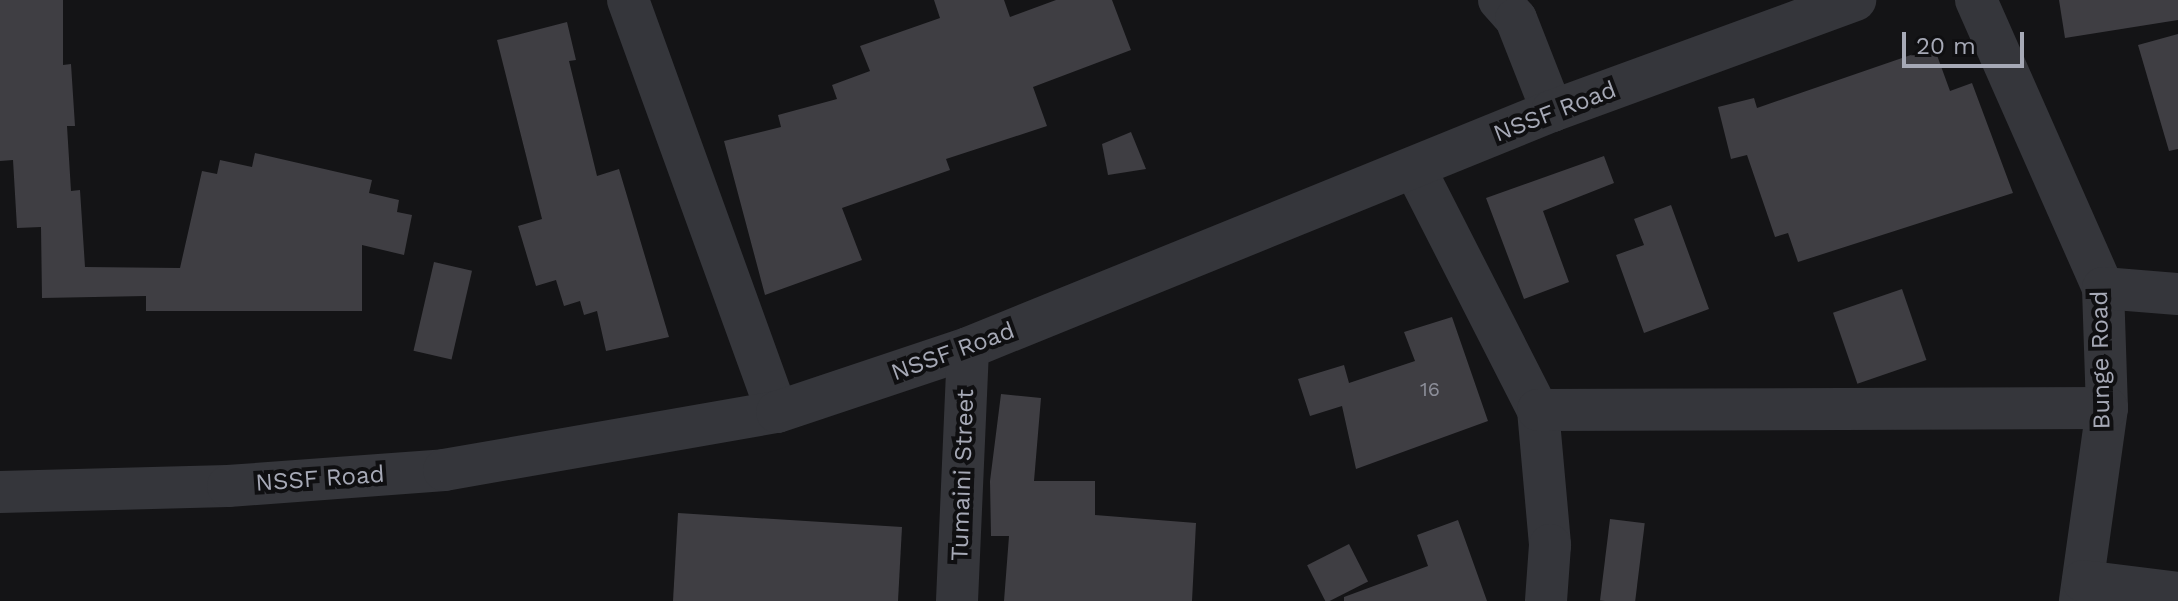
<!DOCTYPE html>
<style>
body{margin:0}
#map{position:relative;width:2178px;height:601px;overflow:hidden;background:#141416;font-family:"Work Sans",sans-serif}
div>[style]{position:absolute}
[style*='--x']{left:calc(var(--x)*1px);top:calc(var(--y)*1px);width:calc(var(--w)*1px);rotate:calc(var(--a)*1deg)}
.building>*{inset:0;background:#3f3e43;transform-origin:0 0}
.street>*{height:42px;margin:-21px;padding:0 21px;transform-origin:21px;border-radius:21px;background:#35363b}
span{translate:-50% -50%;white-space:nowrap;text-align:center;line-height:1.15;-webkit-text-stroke:8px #0f0f11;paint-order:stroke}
.number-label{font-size:20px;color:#8c8e99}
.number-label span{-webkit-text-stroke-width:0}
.street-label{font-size:24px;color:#a6a9b6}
.scale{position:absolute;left:1902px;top:32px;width:122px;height:36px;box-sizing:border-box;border:4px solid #a6a9b6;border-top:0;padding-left:10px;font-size:24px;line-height:28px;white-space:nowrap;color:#a6a9b6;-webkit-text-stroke:6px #0f0f11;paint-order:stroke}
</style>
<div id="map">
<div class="building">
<i style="clip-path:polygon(0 0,63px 0,63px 65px,71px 64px,75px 126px,67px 126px,71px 191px,80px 190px,85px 267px,180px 268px,202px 171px,217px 174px,220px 160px,252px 167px,255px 153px,372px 180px,369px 193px,399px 200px,397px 212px,412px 215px,404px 255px,362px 245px,362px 311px,146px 311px,146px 296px,42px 298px,41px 227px,17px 228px,13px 160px,0 161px)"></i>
<i style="clip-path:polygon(934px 0,1004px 0,1010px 17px,1056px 0,1112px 0,1131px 50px,1033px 87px,1047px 126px,946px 159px,950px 170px,842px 208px,862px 260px,765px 295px,724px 141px,781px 127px,778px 115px,837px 99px,832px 85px,870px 71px,860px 46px,940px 18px)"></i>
<i style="clip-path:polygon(2059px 0,2178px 0,2178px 20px,2065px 38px)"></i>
<i style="clip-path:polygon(567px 22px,576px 60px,569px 61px,597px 176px,619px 169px,669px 337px,606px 351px,597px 311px,584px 315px,580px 301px,564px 306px,556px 280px,536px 286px,518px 226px,542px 219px,497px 40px)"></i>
<i style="clip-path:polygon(2178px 34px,2178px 149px,2169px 151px,2138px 45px)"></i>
<i style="clip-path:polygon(1934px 47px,1950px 91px,1972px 83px,2013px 193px,1798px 262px,1788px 233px,1775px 237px,1747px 155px,1731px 159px,1718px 107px,1754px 98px,1757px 108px)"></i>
<i style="clip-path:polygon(1131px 132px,1146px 169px,1108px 175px,1102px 144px)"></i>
<i style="clip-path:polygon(1604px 156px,1614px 183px,1543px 211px,1569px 282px,1524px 299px,1486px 198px)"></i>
<i style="clip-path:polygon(1671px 205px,1709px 309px,1644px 333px,1616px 255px,1644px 245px,1634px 219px)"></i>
<i style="left:434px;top:262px;width:39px;height:91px;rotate:13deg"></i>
<i style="left:1902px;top:289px;width:75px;height:73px;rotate:71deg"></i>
<i style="clip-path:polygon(1452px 317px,1488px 421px,1356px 469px,1342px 406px,1310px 416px,1298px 379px,1344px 365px,1349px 383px,1415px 361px,1404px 332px)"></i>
<i style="clip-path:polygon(1001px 394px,1041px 398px,1034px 481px,1095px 481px,1095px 515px,1196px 523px,1192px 601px,1004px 601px,1009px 536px,991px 536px,990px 481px)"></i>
<i style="clip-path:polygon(678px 513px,902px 527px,898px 601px,673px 601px)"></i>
<i style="left:1610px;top:519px;width:35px;height:82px;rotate:7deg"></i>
<i style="clip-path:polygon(1458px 520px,1487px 601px,1344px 601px,1344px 597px,1428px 566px,1417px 535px)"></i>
<i style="left:1349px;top:544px;width:42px;height:47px;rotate:63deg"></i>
</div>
<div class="street">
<i style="--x:628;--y:0;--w:438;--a:70.1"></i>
<i style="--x:1499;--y:0;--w:25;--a:48"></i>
<i style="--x:1516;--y:19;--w:99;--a:68.6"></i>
<i style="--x:1976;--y:0;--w:315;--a:66.2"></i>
<i style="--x:2103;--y:288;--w:120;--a:88.1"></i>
<i style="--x:2107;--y:408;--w:195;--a:98"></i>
<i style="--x:1415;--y:169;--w:271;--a:63"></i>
<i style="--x:1538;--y:410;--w:136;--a:84.9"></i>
<i style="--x:1550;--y:545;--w:56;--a:94.1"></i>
<i style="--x:2103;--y:288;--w:75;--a:4.6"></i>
<i style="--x:1538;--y:410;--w:569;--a:-0.2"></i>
<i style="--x:0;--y:492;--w:228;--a:-1.5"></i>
<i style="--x:228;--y:486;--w:217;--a:-4.2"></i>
<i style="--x:444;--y:470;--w:338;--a:-9.9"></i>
<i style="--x:777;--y:412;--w:201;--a:-18.5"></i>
<i style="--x:968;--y:348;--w:630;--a:-22.09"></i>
<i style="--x:1552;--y:111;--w:323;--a:-20.1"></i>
<i style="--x:2083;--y:581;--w:96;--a:7.2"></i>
<i style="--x:957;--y:601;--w:253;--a:-87.5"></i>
</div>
<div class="number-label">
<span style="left:1430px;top:389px">16</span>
</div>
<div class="street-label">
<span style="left:1555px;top:112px;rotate:-21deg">NSSF Road</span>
<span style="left:953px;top:352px;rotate:-20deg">NSSF Road</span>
<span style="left:2101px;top:360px;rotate:-91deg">Bunge Road</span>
<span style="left:963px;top:475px;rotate:-88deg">Tumaini Street</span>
<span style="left:320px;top:479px;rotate:-4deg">NSSF Road</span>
</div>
<div class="scale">20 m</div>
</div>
